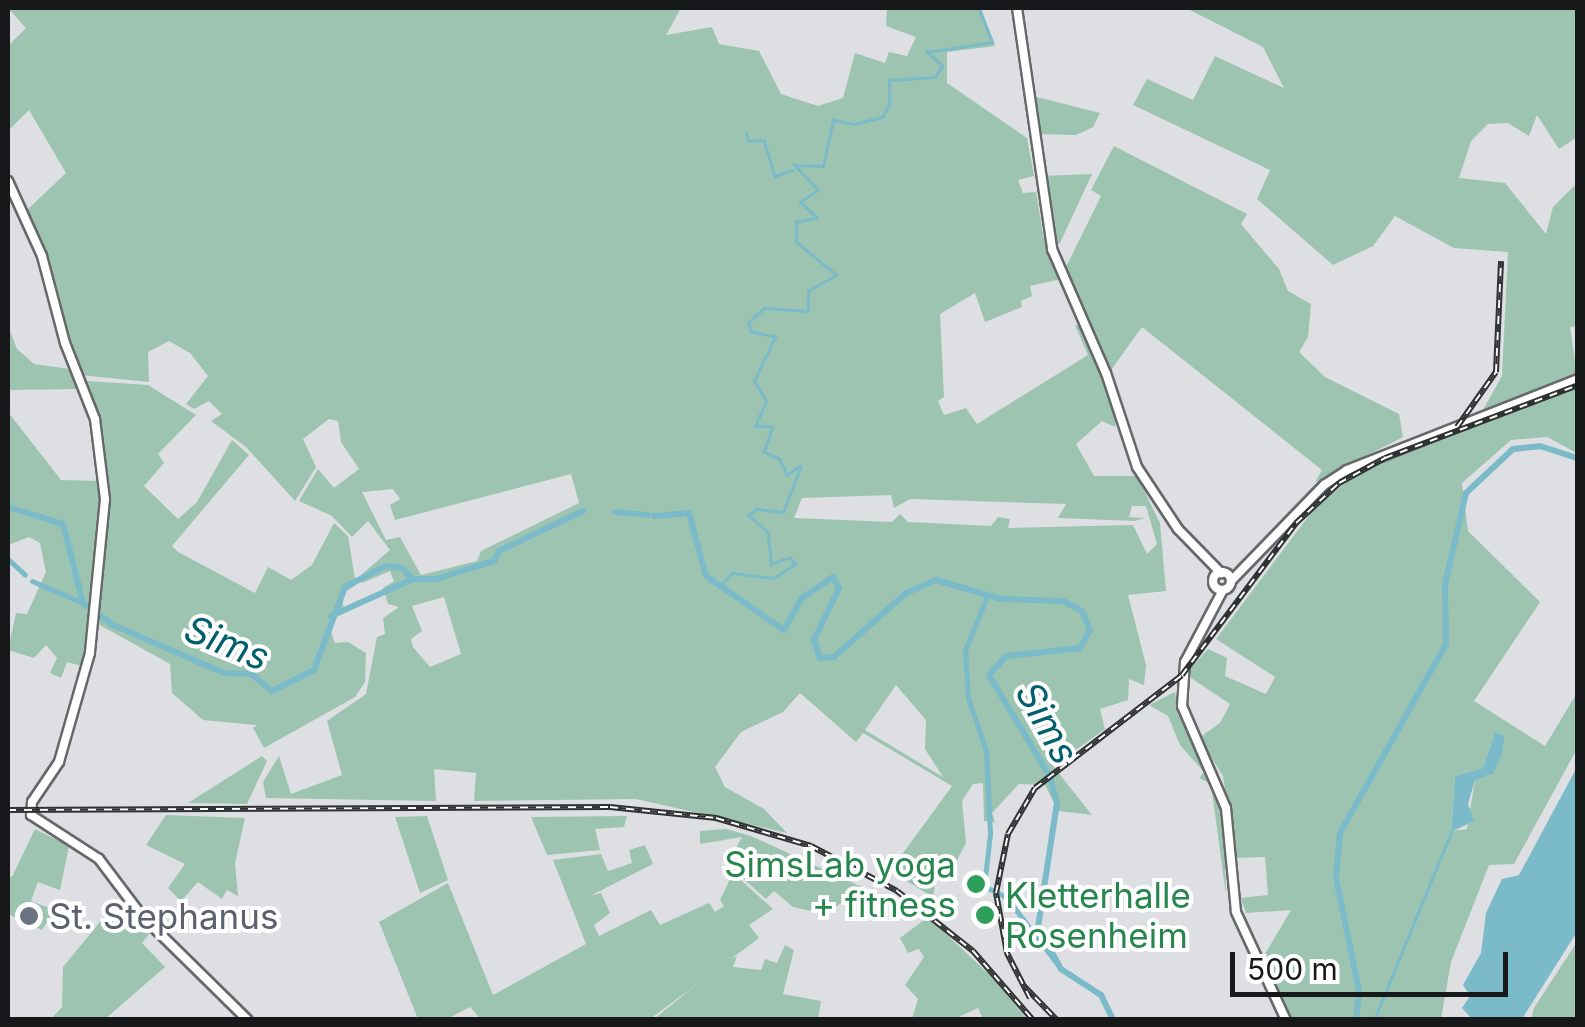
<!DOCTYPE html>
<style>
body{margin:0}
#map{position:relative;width:1585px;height:1027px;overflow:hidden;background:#dedfe3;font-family:Inter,sans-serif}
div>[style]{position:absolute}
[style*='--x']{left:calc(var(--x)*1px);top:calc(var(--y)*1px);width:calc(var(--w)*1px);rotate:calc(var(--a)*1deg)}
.green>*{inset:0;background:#9dc4b0}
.water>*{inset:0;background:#7bbac8}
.stream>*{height:2.5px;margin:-1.25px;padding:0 1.25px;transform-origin:1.25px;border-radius:1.25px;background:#7bbac8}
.canal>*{height:5px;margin:-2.5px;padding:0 2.5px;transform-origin:2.5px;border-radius:2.5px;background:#7bbac8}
.river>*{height:6px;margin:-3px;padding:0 3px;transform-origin:3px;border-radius:3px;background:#7bbac8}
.roads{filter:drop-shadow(2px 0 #67686b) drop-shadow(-2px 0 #67686b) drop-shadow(0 2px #67686b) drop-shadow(0 -2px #67686b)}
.secondary>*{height:8px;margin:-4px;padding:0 4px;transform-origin:4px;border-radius:4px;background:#fff}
.secondary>.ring{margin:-4px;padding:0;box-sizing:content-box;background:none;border:8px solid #fff;border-radius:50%}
.rail>*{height:6px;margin-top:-3px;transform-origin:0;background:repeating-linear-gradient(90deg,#fff 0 8px,#303133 0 16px);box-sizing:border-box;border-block:2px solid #303133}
.dots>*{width:28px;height:28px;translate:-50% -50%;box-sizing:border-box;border:5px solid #fff;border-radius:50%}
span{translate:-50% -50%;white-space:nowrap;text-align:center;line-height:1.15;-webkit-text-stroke:8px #fff;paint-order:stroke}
.leisure-label{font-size:35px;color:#27864d}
.right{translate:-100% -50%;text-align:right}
.left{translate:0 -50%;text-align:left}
.worship-label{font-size:35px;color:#5b616d}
.water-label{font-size:38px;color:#005f6d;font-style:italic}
.frame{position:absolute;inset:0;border:10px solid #171819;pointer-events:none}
.scale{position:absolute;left:1230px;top:952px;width:278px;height:45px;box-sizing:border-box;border:5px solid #171819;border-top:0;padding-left:12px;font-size:30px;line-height:35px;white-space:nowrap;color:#171819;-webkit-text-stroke:8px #fff;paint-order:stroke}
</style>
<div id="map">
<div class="green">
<i style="clip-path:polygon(evenodd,8px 8px,675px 8px,680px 10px,666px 35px,712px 27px,719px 44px,759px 51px,781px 94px,818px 106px,843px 98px,855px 53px,885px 63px,889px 52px,907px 56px,916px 37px,886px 26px,887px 8px,981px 8px,995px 46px,947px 52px,947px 83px,1027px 138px,1034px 176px,1018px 180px,1023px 193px,1036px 192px,1043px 235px,1061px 279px,1030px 286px,1032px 296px,1021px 301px,1022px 307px,985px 322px,975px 293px,940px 314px,944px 397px,938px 401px,944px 415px,966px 408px,977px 424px,1088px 355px,1075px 325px,1083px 326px,1116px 419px,1115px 427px,1102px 421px,1076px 444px,1094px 476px,1137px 476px,1160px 523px,1166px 591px,1128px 595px,1146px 665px,1144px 685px,1129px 679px,1128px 700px,1100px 709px,1105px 729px,1053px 766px,1092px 815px,1058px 811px,1045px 785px,1019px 784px,992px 813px,995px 822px,984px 821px,983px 783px,973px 784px,962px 801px,966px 843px,955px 864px,949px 861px,937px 872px,933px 897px,890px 871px,952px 786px,863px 733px,856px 742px,800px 693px,783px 712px,741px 732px,715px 767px,725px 787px,764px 809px,787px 833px,636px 799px,474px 801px,476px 773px,434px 769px,436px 801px,266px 798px,263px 782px,279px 756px,291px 794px,342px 775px,327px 721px,366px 694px,377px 637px,385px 634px,383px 618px,399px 607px,388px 604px,383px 588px,394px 581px,390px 571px,362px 583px,361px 575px,390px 550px,368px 521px,352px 537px,332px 516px,299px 501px,318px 469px,334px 488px,359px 469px,341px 442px,338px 421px,329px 419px,303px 439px,316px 467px,295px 501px,246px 447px,211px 421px,222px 414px,209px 401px,194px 409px,186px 404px,208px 376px,190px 353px,169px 341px,148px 352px,149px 382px,80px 375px,48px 256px,26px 211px,66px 173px,29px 110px,8px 131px,8px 46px,26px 28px,8px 8px,571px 474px,579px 503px,481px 551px,477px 561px,421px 575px,400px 537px,386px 540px,362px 492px,393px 489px,400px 499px,390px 505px,395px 520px,571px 474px,8px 8px,891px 495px,894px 508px,910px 499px,1066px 504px,1058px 518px,1135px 521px,1145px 518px,1129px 517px,1132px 506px,1146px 506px,1157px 544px,1147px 554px,1133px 525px,1008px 528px,1010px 519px,998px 517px,991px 526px,908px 522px,900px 514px,892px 522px,794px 518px,802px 498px,891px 495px,8px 8px,444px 597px,461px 654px,430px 667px,413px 647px,411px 639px,422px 631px,412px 606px,444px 597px,8px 8px,896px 685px,926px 720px,925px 749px,943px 777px,865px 730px,896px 685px)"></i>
<i style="clip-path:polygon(1186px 8px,1577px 8px,1577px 137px,1559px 149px,1537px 115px,1529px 136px,1508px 123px,1488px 124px,1471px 141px,1459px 178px,1505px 183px,1546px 234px,1553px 207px,1574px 186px,1577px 190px,1577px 326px,1570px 327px,1577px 375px,1480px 415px,1502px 376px,1508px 252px,1454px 248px,1395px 216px,1373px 246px,1333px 265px,1257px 199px,1270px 170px,1133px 105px,1147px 79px,1193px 100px,1215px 56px,1284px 88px,1263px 47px)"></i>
<i style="clip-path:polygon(1029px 95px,1100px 113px,1093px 127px,1076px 135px,1034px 134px)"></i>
<i style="clip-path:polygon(1114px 146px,1247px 214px,1241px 224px,1279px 269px,1288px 291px,1311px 304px,1308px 337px,1299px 352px,1325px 377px,1399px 414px,1403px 437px,1315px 482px,1322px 470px,1142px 327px,1111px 370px,1065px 269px,1101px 196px,1091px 190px)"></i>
<i style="clip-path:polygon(1092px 174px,1060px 243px,1054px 245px,1040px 176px)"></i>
<i style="clip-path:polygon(8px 326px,17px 349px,34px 364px,70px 369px,78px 389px,8px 390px)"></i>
<i style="clip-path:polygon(86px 381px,148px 385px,196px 415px,158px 454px,164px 463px,144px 486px,178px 519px,197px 502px,232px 440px,249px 455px,172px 546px,178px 552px,255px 593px,268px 567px,291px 580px,312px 565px,334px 523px,348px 536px,356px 585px,342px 594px,344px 612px,332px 616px,331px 631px,335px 643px,348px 642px,366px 653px,365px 682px,355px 697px,264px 748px,253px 728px,257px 725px,203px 720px,172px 693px,170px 664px,98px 624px,107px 488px)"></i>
<i style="clip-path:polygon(evenodd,1577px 387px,1577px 453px,1547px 437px,1511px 440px,1462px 483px,1468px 531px,1540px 602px,1474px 701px,1545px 746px,1577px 693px,1578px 747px,1514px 864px,1489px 865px,1451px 962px,1441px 1019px,1290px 1019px,1262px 959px,1291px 910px,1246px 913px,1241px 898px,1268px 895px,1265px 857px,1235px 858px,1223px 776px,1199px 738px,1220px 723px,1230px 704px,1185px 674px,1208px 649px,1227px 658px,1225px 676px,1266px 694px,1275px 677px,1216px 639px,1320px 501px,1365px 469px,1577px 387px,1495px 732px,1505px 736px,1502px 754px,1475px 780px,1467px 829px,1451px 831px,1455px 776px,1483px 768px,1495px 732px)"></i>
<i style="clip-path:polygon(8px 412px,61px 480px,100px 481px,87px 648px,82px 666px,67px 662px,61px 678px,50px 673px,57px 658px,46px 645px,34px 658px,8px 650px,16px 613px,27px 614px,46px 572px,40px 543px,29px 537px,8px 545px)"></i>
<i style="clip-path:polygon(1175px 692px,1178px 714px,1210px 774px,1224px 823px,1226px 895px,1211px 784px,1199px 778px,1204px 772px,1180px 745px,1168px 716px,1149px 705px)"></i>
<i style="clip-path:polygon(262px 756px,267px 761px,247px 804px,188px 803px)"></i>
<i style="clip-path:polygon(166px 815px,245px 818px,235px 863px,238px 896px,227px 890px,222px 899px,198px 882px,181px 901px,168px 888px,185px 864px,146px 845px)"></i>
<i style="clip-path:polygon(427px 816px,448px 880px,420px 893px,395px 817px)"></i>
<i style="clip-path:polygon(627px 816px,624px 827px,595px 829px,600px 850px,547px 855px,531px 817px)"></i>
<i style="clip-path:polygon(35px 829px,69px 846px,60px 890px,38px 882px,31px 901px,55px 910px,42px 930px,8px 914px,8px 875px,12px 877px)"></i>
<i style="clip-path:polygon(726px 829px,751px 836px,864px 888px,825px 914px,793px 907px,774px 891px,766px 899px,727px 864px,742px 837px,700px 844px,700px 831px)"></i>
<i style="clip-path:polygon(645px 845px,653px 864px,590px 896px,601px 893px,610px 913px,594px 925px,599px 936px,651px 910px,660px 925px,709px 903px,715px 912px,724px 906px,720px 900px,733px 873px,773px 909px,749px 925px,759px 938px,650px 1019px,481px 1019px,470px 1007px,447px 1019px,418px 1019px,379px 922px,448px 883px,493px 995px,586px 944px,553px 860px,601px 854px,608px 871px,632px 863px,629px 850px)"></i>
<i style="clip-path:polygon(117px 901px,150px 933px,142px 943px,165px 967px,105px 1019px,51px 1019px,62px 1007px,63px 967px)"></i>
<i style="clip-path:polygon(928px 917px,994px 979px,1027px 1019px,983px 1019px,978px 1008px,954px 1019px,912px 1019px,918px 999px,905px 985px,924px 957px,919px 949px,908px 953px,900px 938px)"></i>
<i style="clip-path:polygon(1577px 942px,1577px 1019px,1531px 1019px,1534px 1008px)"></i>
<i style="clip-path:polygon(785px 945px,794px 950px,783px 994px,821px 1001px,818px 1019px,654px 1019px,724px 962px,737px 956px,733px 967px,761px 970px,765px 959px,777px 963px)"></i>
</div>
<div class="water">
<i style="clip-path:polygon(1495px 732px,1505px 736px,1502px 754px,1493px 774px,1475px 780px,1468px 804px,1474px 821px,1451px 832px,1455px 776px,1483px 768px)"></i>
<i style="clip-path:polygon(1577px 767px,1575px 935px,1522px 1019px,1472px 1019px,1462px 1008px,1470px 996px,1463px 985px,1481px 953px,1486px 913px,1502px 879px,1519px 875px)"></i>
</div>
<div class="stream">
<i style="--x:746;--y:132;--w:9;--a:72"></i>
<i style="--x:749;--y:141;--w:15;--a:-4"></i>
<i style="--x:764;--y:140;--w:38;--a:73"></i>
<i style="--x:775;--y:176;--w:18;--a:-19"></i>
<i style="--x:722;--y:584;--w:15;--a:-48"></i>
<i style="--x:732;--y:573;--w:41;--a:7"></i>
<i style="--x:773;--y:578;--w:26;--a:-32"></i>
<i style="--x:795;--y:564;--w:8;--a:-130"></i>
<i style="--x:790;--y:558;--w:20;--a:162"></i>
<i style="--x:771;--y:564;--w:31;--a:-96"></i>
<i style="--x:768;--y:533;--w:27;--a:-138"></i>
<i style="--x:748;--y:515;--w:11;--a:-34"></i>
<i style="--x:757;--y:509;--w:26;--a:7"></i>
<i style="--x:783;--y:512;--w:49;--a:-68.6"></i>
<i style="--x:801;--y:466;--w:17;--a:147"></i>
<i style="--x:787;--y:475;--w:18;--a:-117"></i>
<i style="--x:779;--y:459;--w:17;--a:-155"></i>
<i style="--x:764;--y:452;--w:26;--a:-72"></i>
<i style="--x:772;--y:427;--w:17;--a:-177"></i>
<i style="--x:755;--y:426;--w:27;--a:-66"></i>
<i style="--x:766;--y:401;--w:23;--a:-121"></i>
<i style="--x:754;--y:381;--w:49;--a:-64.5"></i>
<i style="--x:775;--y:337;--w:25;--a:-168"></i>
<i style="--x:751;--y:332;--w:9;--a:-108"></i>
<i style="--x:748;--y:323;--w:22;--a:-43"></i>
<i style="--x:764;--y:308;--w:44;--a:3.9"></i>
<i style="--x:808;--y:311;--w:20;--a:-90"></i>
<i style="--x:808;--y:291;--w:32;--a:-30"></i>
<i style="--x:836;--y:275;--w:52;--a:-140.5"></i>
<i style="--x:796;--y:242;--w:20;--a:-90"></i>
<i style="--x:796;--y:222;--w:21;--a:-11"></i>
<i style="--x:817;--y:218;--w:23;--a:-137"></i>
<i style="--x:800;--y:202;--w:22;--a:-34"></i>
<i style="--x:818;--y:190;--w:35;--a:-134"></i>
<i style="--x:794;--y:165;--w:29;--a:2"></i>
<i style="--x:823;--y:166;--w:47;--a:-77.7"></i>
<i style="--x:833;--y:120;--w:21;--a:11"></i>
<i style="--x:854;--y:124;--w:29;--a:-14"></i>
<i style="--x:882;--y:117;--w:14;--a:-60"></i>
<i style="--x:889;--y:105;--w:25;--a:-90"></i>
<i style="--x:889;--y:80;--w:46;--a:-3.7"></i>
<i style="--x:935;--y:77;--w:13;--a:-58"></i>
<i style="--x:942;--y:66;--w:21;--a:-137"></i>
<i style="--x:927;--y:52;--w:66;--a:-8.7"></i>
<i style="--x:992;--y:42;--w:37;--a:-112"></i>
<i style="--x:1374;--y:1020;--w:203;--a:-67.7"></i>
</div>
<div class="canal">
<i style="--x:8;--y:559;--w:23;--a:43"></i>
<i style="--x:32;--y:581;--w:56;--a:23.3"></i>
<i style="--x:988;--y:594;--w:61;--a:112.3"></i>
<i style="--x:965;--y:650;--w:48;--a:86.4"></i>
<i style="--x:968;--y:698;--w:56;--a:71.2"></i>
<i style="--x:986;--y:751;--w:83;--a:87.2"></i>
<i style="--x:990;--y:834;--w:52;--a:96.6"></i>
<i style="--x:984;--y:886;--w:25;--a:27"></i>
<i style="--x:1006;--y:897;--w:91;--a:52.6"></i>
</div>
<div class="river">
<i style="--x:8;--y:507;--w:58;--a:17.2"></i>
<i style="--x:63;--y:524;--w:81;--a:75.8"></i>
<i style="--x:83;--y:603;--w:37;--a:36"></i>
<i style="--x:113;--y:625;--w:121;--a:23.4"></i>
<i style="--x:224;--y:673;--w:27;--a:2"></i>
<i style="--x:251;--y:674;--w:27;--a:39"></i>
<i style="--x:272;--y:691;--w:47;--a:-26.6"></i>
<i style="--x:314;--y:670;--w:89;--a:-69.5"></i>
<i style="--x:345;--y:587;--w:45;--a:-27.7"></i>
<i style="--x:385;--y:566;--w:17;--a:7"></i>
<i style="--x:402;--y:568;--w:16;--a:45"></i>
<i style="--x:413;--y:579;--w:23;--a:0"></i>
<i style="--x:436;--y:579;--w:61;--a:-17.2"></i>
<i style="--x:494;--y:561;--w:11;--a:-63"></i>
<i style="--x:499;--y:551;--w:93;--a:-25.5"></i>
<i style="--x:615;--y:512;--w:33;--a:5"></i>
<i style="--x:654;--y:516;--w:35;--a:-5"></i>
<i style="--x:689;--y:513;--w:65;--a:74.9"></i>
<i style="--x:706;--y:576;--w:95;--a:34.7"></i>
<i style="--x:784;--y:630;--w:37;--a:-61"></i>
<i style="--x:802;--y:598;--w:37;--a:-34"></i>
<i style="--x:833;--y:577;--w:13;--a:61"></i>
<i style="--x:839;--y:588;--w:58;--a:115.7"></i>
<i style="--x:814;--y:640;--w:19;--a:72"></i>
<i style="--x:820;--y:658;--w:14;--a:-4"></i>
<i style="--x:834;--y:657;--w:96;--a:-41.6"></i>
<i style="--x:906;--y:593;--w:33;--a:-23"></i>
<i style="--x:936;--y:580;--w:68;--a:16.3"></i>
<i style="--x:1001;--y:599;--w:62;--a:1.8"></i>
<i style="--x:1063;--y:601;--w:21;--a:28"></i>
<i style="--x:1082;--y:611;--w:21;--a:67"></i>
<i style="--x:1090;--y:630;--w:21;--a:119"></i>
<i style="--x:1080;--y:648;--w:74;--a:173.8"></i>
<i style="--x:1006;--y:656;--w:25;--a:132"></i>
<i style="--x:989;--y:675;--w:119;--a:59.1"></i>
<i style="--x:1050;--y:777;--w:27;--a:75"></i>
<i style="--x:1057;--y:803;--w:125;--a:98.7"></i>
<i style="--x:1038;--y:927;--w:48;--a:61.3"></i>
<i style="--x:1061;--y:969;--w:48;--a:33"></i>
<i style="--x:1101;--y:995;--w:28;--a:64"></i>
<i style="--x:331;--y:616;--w:90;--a:-24.3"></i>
<i style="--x:1356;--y:1020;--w:29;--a:-84"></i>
<i style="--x:1359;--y:991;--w:115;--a:-101.5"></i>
<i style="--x:1336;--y:878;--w:45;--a:-84.9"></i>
<i style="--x:1340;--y:833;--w:217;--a:-60.7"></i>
<i style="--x:1446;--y:644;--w:60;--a:-91"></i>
<i style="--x:1445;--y:584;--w:93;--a:-77"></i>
<i style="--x:1466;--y:493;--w:64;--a:-43.1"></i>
<i style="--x:1513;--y:449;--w:27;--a:-6"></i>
<i style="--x:1540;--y:446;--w:40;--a:18"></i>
</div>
<div class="roads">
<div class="secondary">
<i style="--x:1017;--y:8;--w:244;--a:81.7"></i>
<i style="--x:1052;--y:249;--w:135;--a:66.5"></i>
<i style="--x:1106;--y:373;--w:99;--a:71.7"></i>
<i style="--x:1137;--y:467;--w:74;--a:56.5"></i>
<i style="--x:1178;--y:529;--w:62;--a:45.7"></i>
<i style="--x:8;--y:181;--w:82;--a:65.6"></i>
<i style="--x:42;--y:256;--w:90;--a:75.2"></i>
<i style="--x:65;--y:343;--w:82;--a:68.5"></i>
<i style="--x:95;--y:419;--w:81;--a:82.9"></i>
<i style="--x:105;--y:499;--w:155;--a:95.6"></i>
<i style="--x:90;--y:653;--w:113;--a:105.9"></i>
<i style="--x:59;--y:762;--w:48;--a:124"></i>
<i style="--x:32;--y:802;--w:13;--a:94"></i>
<i style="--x:31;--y:815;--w:81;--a:32.9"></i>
<i style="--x:99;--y:859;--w:71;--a:53"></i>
<i style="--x:142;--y:916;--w:148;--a:44.5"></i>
<i class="ring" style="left:1213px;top:572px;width:10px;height:10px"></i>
<i style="--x:1231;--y:581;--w:134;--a:-45.9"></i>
<i style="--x:1324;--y:485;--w:27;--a:-33"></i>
<i style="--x:1347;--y:470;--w:248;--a:-21.5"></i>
<i style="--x:1223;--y:590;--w:81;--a:117.8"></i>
<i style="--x:1185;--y:662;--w:44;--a:93.9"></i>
<i style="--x:1182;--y:706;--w:111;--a:66.7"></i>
<i style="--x:1226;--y:808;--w:104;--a:84.5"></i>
<i style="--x:1236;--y:912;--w:119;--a:65.2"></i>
</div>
</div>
<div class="rail">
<i style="--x:1457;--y:427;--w:67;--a:-54.7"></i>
<i style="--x:1496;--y:372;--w:111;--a:-87.4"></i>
<i style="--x:8;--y:810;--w:602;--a:-0.29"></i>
<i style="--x:610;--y:807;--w:107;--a:5.9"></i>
<i style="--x:716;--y:818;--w:99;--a:16.4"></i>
<i style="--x:811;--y:846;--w:97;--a:27.6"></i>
<i style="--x:897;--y:891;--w:97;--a:38.3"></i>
<i style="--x:973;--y:951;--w:91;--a:49"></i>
<i style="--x:1024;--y:986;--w:47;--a:45.9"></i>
<i style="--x:1030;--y:998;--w:51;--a:-117.1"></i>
<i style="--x:1007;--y:953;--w:61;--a:-100.4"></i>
<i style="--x:996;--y:893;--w:60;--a:-78.5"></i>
<i style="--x:1008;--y:834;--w:53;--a:-59.6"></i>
<i style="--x:1035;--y:788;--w:185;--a:-37.5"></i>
<i style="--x:1182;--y:675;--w:190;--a:-53.1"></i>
<i style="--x:1296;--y:523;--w:59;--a:-42.9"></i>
<i style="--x:1339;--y:483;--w:52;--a:-28.5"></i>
<i style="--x:1385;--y:458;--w:206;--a:-20.7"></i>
</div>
<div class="dots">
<i style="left:976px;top:884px;background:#2e9e5b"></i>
<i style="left:985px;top:915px;background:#2e9e5b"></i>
<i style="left:29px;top:916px;background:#6b7280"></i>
</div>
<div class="leisure-label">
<span class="right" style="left:956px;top:884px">SimsLab yoga<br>+ fitness</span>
<span class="left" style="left:1005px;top:915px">Kletterhalle<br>Rosenheim</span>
</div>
<div class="worship-label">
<span class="left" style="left:49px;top:916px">St. Stephanus</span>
</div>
<div class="water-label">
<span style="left:227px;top:643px;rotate:22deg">Sims</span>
<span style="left:1047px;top:723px;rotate:61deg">Sims</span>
</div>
<div class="frame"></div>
<div class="scale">500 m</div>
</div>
